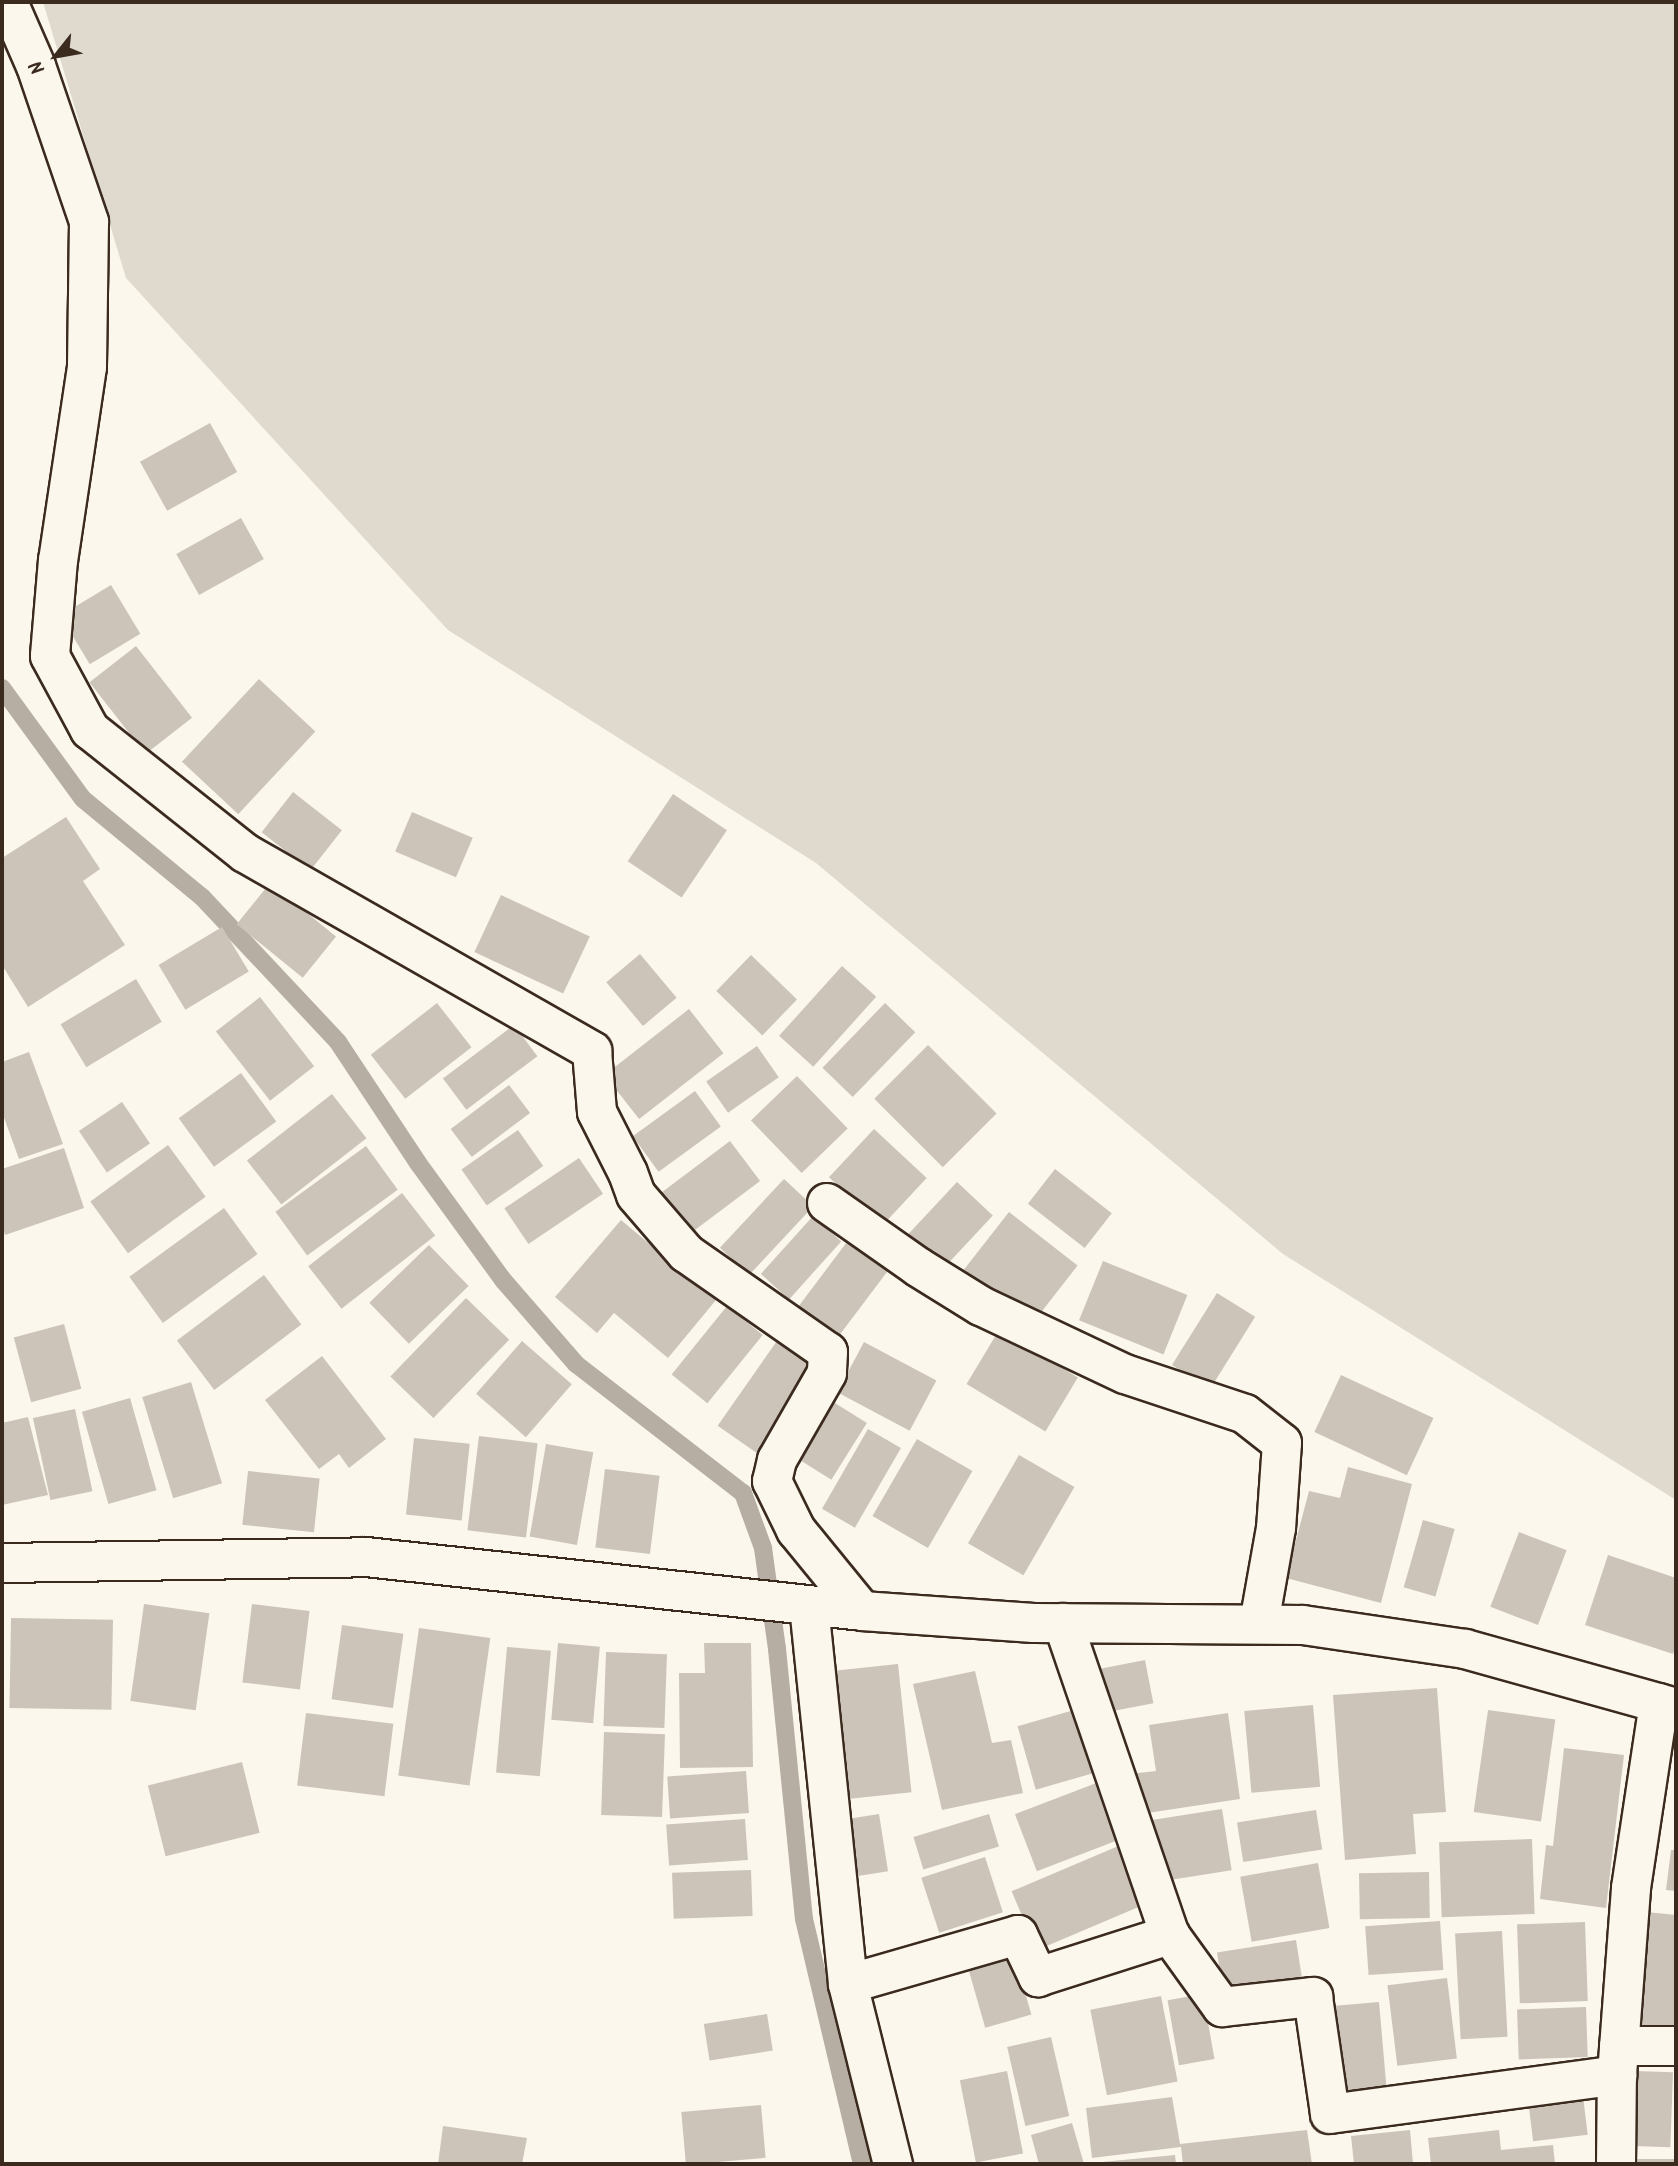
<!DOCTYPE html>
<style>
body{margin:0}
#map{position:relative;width:1678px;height:2166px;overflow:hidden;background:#fbf7ec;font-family:Kalam,sans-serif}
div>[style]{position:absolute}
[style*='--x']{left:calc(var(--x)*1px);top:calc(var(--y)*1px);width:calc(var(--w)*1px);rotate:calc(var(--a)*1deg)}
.green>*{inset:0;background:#dfd9ce}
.stream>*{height:18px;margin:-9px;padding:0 9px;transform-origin:9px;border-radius:9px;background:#b6aea2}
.building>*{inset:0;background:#ccc4b9;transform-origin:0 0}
.roads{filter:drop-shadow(2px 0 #3b2a1e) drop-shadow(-2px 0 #3b2a1e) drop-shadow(0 2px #3b2a1e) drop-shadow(0 -2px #3b2a1e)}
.minor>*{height:38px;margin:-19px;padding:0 19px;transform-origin:19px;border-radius:19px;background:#fbf7ec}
span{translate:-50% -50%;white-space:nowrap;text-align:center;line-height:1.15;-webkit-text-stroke:5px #fbf7ec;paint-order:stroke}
.frame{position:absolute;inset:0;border:4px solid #3b2a1e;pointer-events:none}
.north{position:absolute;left:21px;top:21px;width:70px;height:70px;-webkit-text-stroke:5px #fbf7ec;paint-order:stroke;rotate:239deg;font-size:19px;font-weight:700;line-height:28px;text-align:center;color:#3b2a1e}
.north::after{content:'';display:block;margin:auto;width:24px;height:32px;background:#3b2a1e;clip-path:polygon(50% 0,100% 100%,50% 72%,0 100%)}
</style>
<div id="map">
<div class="green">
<i style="clip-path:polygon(43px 2px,1676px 2px,1676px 1500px,1283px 1254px,816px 863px,448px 630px,126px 278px)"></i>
</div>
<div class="stream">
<i style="--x:2;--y:688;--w:137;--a:53.9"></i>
<i style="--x:83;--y:799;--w:154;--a:39.5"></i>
<i style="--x:202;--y:897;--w:199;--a:46.8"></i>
<i style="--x:338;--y:1042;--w:145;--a:56.5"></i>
<i style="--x:418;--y:1163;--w:145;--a:54"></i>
<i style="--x:503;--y:1280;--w:111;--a:49"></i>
<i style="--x:576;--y:1364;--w:211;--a:37.7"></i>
<i style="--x:743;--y:1493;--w:59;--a:70"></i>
<i style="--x:763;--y:1548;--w:102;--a:82.1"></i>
<i style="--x:777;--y:1649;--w:271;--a:84.3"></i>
<i style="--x:804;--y:1919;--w:252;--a:76.7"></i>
</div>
<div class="building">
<i style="left:210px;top:423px;width:56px;height:80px;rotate:61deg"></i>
<i style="left:241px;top:518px;width:47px;height:74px;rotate:61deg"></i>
<i style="left:111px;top:585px;width:57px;height:59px;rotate:59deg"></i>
<i style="left:136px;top:646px;width:91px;height:59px;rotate:52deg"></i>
<i style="left:259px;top:679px;width:77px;height:113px;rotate:43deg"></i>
<i style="left:293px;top:792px;width:62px;height:51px;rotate:38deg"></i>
<i style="left:673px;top:794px;width:65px;height:81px;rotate:34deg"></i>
<i style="left:412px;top:812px;width:66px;height:43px;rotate:23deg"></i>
<i style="clip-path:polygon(66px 817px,100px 869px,83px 881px,125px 945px,28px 1007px,2px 965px,2px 858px)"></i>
<i style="left:270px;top:883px;width:85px;height:53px;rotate:39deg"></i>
<i style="left:501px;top:895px;width:98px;height:63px;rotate:25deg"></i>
<i style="left:222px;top:927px;width:52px;height:74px;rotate:59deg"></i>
<i style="left:640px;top:954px;width:57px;height:44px;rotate:50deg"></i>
<i style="left:751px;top:955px;width:64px;height:50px;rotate:44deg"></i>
<i style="left:842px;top:966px;width:46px;height:94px;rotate:42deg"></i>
<i style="left:136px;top:979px;width:50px;height:88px;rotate:59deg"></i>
<i style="left:260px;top:997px;width:88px;height:56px;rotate:52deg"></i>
<i style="left:437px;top:1003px;width:56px;height:84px;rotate:52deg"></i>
<i style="left:885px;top:1003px;width:42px;height:90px;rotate:44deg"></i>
<i style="left:689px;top:1009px;width:56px;height:107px;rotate:52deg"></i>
<i style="left:514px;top:1025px;width:39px;height:89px;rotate:53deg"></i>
<i style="left:928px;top:1045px;width:97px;height:76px;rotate:45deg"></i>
<i style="left:757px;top:1046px;width:38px;height:62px;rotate:55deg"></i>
<i style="clip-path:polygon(29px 1052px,63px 1144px,19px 1159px,2px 1112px,2px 1062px)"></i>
<i style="left:241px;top:1073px;width:60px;height:77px;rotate:54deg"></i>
<i style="left:797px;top:1076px;width:73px;height:64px;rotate:46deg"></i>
<i style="left:509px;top:1085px;width:35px;height:73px;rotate:53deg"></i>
<i style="left:695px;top:1091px;width:44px;height:77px;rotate:54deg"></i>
<i style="left:332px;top:1094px;width:56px;height:108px;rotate:52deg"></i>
<i style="left:122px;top:1102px;width:50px;height:52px;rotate:56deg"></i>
<i style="left:874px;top:1129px;width:72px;height:66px;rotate:43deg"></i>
<i style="left:518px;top:1130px;width:44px;height:69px;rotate:55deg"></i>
<i style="left:730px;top:1141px;width:50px;height:92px;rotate:53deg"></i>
<i style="left:168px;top:1145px;width:64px;height:96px;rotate:54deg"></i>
<i style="left:366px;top:1146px;width:54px;height:112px;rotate:54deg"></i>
<i style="clip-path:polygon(64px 1148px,84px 1208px,5px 1235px,2px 1225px,2px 1169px)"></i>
<i style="left:579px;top:1158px;width:43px;height:90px;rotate:56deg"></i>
<i style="left:1055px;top:1169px;width:72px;height:44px;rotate:38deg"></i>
<i style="left:784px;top:1179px;width:40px;height:94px;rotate:43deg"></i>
<i style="left:957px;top:1182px;width:49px;height:76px;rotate:43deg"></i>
<i style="left:402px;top:1193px;width:54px;height:119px;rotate:52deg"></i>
<i style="left:224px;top:1208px;width:57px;height:117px;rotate:54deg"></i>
<i style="left:1009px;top:1212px;width:87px;height:74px;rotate:38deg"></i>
<i style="left:813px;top:1216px;width:38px;height:78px;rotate:42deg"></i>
<i style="clip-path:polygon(621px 1220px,716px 1300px,668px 1358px,614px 1313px,597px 1333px,555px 1297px)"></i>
<i style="left:853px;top:1234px;width:50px;height:90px;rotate:37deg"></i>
<i style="left:429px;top:1245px;width:57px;height:83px;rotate:46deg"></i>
<i style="left:1103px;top:1261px;width:91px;height:64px;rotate:22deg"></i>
<i style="left:264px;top:1275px;width:62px;height:109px;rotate:53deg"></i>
<i style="left:1217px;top:1293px;width:45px;height:85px;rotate:32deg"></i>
<i style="left:466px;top:1298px;width:60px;height:109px;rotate:44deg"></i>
<i style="left:727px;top:1306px;width:46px;height:88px;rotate:39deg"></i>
<i style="left:64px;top:1324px;width:67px;height:52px;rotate:75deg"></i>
<i style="left:999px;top:1330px;width:92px;height:63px;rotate:31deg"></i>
<i style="left:779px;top:1338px;width:50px;height:107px;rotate:35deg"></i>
<i style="left:522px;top:1341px;width:66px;height:70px;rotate:41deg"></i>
<i style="left:864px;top:1342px;width:82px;height:57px;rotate:28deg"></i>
<i style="clip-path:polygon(322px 1356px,386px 1439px,349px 1468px,339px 1454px,319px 1469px,265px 1400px)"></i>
<i style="left:1341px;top:1375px;width:102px;height:63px;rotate:25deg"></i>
<i style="left:191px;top:1382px;width:106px;height:51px;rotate:73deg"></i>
<i style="left:130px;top:1398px;width:96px;height:50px;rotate:74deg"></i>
<i style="left:827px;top:1398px;width:47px;height:67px;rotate:32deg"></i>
<i style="left:75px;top:1409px;width:84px;height:43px;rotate:78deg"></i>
<i style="clip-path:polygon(28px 1417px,48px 1495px,2px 1505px,2px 1423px)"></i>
<i style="left:868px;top:1429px;width:38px;height:92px;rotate:30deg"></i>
<i style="left:479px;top:1436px;width:59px;height:95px;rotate:7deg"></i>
<i style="left:414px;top:1438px;width:56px;height:77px;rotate:6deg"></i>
<i style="left:917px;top:1439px;width:64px;height:89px;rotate:30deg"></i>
<i style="left:546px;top:1444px;width:48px;height:94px;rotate:10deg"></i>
<i style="left:1019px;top:1455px;width:64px;height:102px;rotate:30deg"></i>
<i style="clip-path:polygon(1348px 1467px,1412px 1484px,1381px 1603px,1286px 1578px,1309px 1491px,1340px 1498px)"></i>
<i style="left:605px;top:1469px;width:55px;height:79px;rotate:7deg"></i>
<i style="left:248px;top:1471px;width:72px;height:54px;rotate:6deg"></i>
<i style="left:1423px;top:1520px;width:33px;height:70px;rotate:16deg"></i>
<i style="left:1519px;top:1532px;width:51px;height:80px;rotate:21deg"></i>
<i style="clip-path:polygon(1608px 1555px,1676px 1578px,1676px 1646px,1673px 1654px,1585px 1625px)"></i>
<i style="left:144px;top:1604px;width:66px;height:98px;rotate:8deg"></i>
<i style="left:252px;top:1604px;width:58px;height:79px;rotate:7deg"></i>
<i style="left:11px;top:1618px;width:102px;height:90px;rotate:1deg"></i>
<i style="left:342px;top:1625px;width:62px;height:75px;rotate:8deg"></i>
<i style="left:419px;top:1628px;width:72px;height:149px;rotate:8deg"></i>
<i style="left:558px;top:1643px;width:42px;height:77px;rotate:5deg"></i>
<i style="clip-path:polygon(704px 1643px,751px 1643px,753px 1767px,680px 1768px,679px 1673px,705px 1673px)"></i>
<i style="left:507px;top:1647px;width:44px;height:126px;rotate:5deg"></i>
<i style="left:606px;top:1652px;width:61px;height:74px;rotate:2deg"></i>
<i style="left:1145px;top:1660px;width:44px;height:48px;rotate:79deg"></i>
<i style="left:898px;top:1664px;width:129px;height:76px;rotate:84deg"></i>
<i style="clip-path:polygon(975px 1671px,992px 1743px,1011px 1740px,1023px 1793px,942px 1810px,913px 1684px)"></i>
<i style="clip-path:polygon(1437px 1688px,1446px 1812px,1413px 1814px,1416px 1854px,1345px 1860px,1333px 1695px)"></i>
<i style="left:1313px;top:1705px;width:82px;height:69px;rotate:85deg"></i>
<i style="left:1081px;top:1708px;width:66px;height:66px;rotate:74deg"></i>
<i style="left:1488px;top:1710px;width:68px;height:103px;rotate:8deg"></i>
<i style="left:306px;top:1713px;width:88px;height:73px;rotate:7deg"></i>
<i style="clip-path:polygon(1228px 1713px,1240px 1799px,1134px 1815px,1129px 1774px,1156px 1771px,1149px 1725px)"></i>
<i style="left:604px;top:1732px;width:61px;height:83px;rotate:2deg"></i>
<i style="clip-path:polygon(1564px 1748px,1624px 1755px,1606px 1908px,1540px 1899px,1546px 1845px,1553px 1846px)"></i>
<i style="left:242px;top:1762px;width:73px;height:97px;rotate:76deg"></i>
<i style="left:746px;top:1771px;width:42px;height:79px;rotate:86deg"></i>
<i style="left:1099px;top:1782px;width:61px;height:90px;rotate:69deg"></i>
<i style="left:1222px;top:1809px;width:62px;height:74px;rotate:81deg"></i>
<i style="left:1316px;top:1810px;width:40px;height:80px;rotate:81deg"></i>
<i style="left:879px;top:1814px;width:58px;height:45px;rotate:81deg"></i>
<i style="left:989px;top:1814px;width:34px;height:79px;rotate:73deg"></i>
<i style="left:745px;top:1819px;width:41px;height:79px;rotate:86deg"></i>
<i style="left:1532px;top:1839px;width:75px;height:93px;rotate:88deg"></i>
<i style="left:1123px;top:1844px;width:64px;height:121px;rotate:67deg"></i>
<i style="clip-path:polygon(1671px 1850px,1676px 1850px,1676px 1891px,1666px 1890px)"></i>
<i style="left:985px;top:1857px;width:58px;height:67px;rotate:72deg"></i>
<i style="left:1318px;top:1863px;width:66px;height:79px;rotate:80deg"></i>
<i style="left:751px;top:1870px;width:46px;height:79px;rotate:88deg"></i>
<i style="left:1429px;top:1872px;width:46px;height:70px;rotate:89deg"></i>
<i style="clip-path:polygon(1647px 1912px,1676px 1915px,1676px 2031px,1634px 2027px)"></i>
<i style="left:1440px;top:1921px;width:49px;height:75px;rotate:86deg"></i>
<i style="left:1585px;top:1922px;width:79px;height:68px;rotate:88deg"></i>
<i style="left:1502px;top:1931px;width:106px;height:47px;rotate:87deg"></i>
<i style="left:1296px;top:1940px;width:39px;height:80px;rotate:81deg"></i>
<i style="left:1014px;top:1954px;width:63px;height:48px;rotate:74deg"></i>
<i style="left:1447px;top:1978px;width:81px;height:60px;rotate:83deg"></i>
<i style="left:1203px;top:1994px;width:66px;height:36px;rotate:80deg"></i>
<i style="left:1161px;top:1996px;width:87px;height:72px;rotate:79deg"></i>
<i style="left:1379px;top:2002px;width:86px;height:50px;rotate:85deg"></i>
<i style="left:1586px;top:2007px;width:50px;height:69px;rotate:88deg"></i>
<i style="left:767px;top:2014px;width:37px;height:64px;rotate:81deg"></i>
<i style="left:1051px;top:2037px;width:81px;height:45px;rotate:77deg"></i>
<i style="left:1007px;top:2071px;width:84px;height:48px;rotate:79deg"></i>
<i style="left:1635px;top:2071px;width:38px;height:75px;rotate:2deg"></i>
<i style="left:1582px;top:2088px;width:47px;height:55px;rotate:83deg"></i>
<i style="clip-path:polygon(1172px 2097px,1180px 2144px,1307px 2130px,1312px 2164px,1183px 2164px,1181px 2147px,1092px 2158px,1086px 2108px)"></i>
<i style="left:761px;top:2105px;width:53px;height:80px;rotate:85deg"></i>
<i style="clip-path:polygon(1072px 2123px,1084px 2164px,1039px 2164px,1031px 2135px)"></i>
<i style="clip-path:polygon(443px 2126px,527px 2138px,522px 2164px,438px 2164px)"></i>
<i style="clip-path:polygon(1410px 2130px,1413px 2164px,1354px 2164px,1351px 2136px)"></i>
<i style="clip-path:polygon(1499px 2130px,1501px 2150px,1553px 2145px,1555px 2164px,1431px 2164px,1428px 2138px)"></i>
<i style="clip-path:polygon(1175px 2155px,1176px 2164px,1102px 2164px,1102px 2162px)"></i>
<i style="left:1624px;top:2159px;width:52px;height:5px"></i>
</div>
<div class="roads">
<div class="minor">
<i style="--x:8;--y:2;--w:70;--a:66.4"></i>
<i style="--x:36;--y:66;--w:165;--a:71.2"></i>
<i style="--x:89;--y:222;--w:145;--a:90.8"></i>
<i style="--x:87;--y:367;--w:195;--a:98.5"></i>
<i style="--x:58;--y:560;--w:96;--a:94.8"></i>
<i style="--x:50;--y:656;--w:84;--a:61.6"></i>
<i style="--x:90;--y:730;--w:198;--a:38.4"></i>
<i style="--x:245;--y:853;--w:400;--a:29.7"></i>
<i style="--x:592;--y:1051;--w:61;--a:85.3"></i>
<i style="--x:597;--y:1112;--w:68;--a:63.1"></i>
<i style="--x:628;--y:1173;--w:23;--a:70"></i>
<i style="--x:636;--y:1195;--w:77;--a:49.2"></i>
<i style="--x:686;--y:1253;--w:173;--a:34.9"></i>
<i style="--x:828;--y:1352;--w:21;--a:93"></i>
<i style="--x:827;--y:1373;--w:100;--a:119.9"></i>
<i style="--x:777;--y:1460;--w:22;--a:103"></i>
<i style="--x:772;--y:1481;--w:55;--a:63.9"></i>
<i style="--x:796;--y:1530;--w:104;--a:50.8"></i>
<i style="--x:827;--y:1203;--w:111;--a:35.1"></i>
<i style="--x:918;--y:1267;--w:74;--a:31.8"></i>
<i style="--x:981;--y:1306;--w:159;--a:25.3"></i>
<i style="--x:1125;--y:1374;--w:126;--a:18.4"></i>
<i style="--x:1245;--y:1414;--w:47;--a:38.1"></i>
<i style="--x:1282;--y:1443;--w:85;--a:94"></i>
<i style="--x:1276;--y:1528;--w:97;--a:100.1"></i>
<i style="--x:2;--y:1563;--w:364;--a:-0.9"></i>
<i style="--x:366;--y:1557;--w:499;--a:6.2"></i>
<i style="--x:862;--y:1611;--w:172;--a:4"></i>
<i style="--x:1034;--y:1623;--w:269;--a:0.4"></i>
<i style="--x:1303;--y:1625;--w:164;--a:8.4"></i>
<i style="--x:1465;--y:1649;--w:219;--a:15.6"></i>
<i style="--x:809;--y:1606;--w:380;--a:84.1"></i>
<i style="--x:848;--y:1984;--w:186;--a:76"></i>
<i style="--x:1063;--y:1623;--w:330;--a:71.1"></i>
<i style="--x:848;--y:1984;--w:177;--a:-16.1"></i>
<i style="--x:1018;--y:1935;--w:47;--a:64.5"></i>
<i style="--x:1038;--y:1977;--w:139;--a:-17.7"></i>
<i style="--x:1170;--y:1935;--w:89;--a:54.2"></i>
<i style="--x:1222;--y:2007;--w:92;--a:-6.3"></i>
<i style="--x:1313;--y:1997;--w:118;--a:81.7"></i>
<i style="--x:1330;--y:2114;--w:290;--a:-7.7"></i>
<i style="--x:1619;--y:2046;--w:57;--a:0"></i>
<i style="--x:1616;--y:2164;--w:89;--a:-89.4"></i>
<i style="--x:1617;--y:2075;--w:188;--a:-85.7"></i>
<i style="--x:1631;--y:1888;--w:187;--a:-81.4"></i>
</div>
</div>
<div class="frame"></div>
<div class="north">N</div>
</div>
